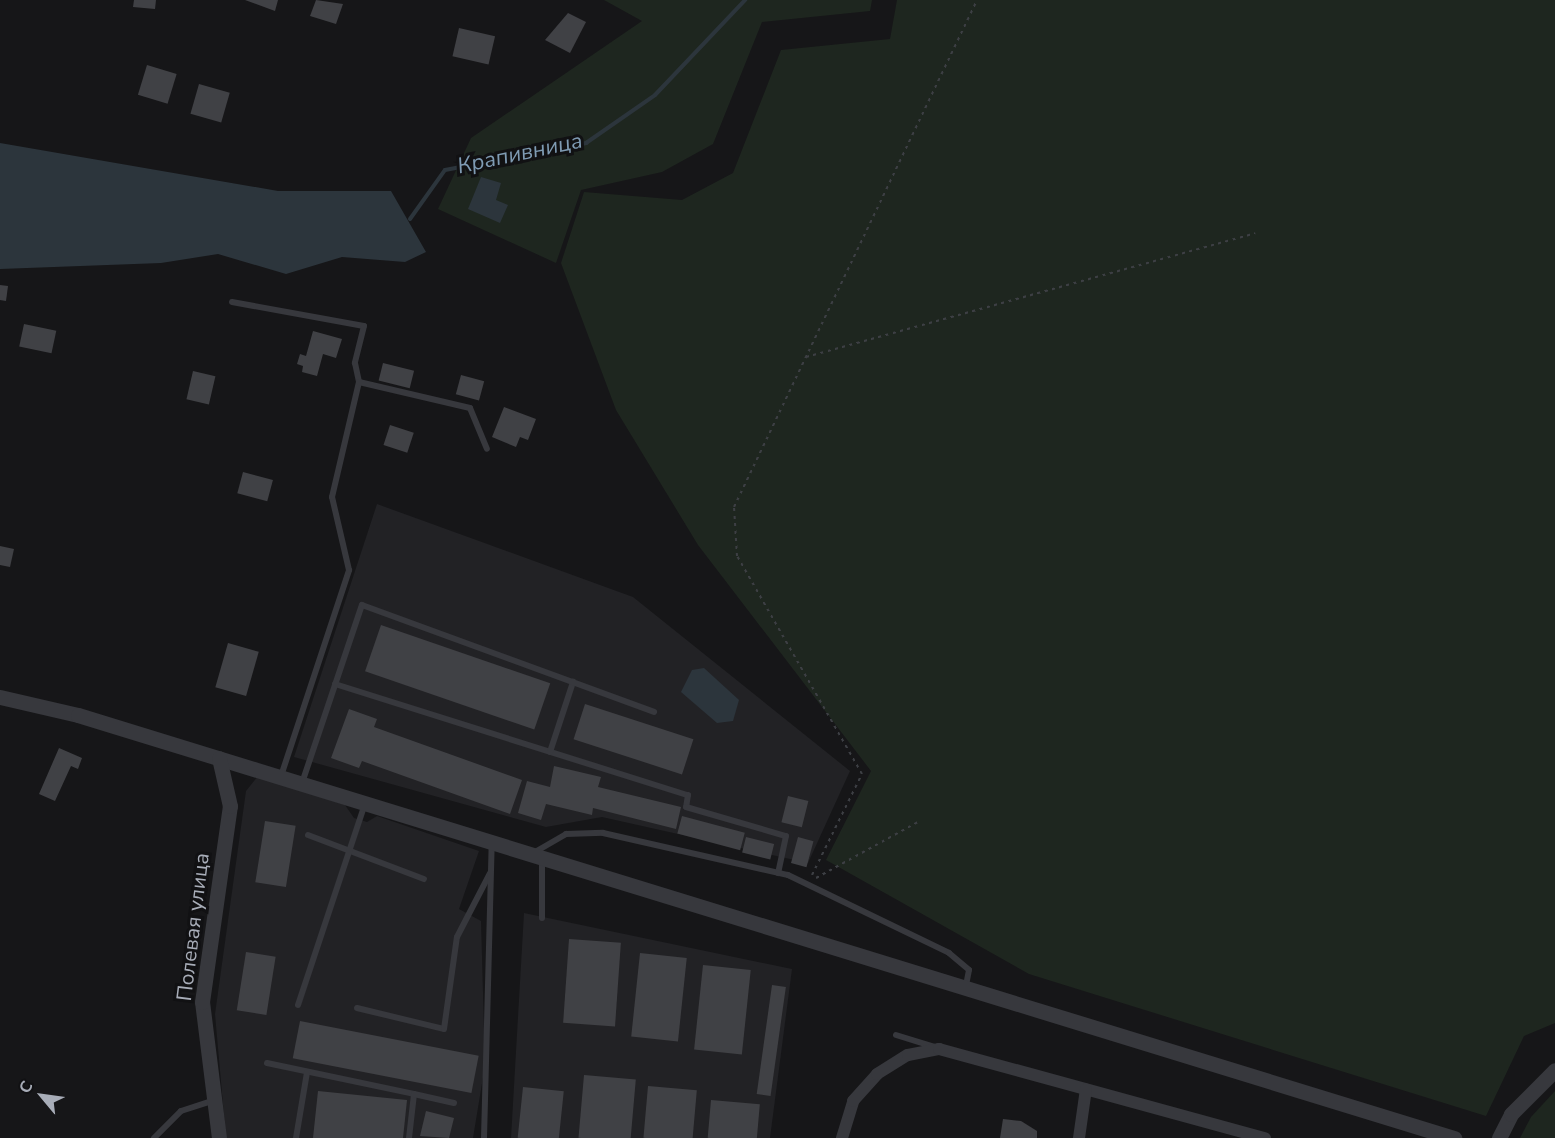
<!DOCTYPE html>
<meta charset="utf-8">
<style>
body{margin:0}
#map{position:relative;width:1555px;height:1138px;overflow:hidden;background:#161618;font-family:"Nunito Sans",sans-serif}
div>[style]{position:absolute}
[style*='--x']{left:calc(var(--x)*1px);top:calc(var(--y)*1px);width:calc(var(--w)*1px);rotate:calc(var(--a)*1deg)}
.built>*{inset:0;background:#222225}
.green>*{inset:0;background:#1e261f}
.water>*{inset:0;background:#2c353c}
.stream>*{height:4px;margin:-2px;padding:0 2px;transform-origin:2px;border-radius:2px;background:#2c353c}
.building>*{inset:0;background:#404145;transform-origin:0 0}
.path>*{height:2px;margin-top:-1px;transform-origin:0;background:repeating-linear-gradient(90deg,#3d3f44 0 3px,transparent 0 7.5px)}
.service>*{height:6px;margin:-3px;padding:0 3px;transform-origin:3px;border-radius:3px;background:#37383d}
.minor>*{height:12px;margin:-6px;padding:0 6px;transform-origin:6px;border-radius:6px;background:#37383d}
.tertiary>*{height:15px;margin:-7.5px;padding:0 7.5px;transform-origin:7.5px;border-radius:7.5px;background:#37383d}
span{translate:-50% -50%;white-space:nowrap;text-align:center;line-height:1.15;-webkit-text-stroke:6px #111113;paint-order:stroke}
.street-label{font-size:21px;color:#a8adb8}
.water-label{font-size:22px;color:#7f9bb3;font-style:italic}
.north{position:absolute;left:12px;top:1066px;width:60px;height:60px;-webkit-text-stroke:4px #111113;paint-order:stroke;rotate:299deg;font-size:16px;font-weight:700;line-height:24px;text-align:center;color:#a8adb8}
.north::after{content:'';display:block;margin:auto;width:21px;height:27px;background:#a8adb8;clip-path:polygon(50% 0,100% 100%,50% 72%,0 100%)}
</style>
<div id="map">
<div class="built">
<i style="clip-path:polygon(377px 504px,633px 597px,850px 771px,808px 863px,602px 817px,546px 827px,294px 757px)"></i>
<i style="clip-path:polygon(258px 776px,345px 805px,354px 818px,367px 822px,377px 816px,479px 851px,459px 909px,481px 921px,485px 1065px,473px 1138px,226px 1138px,215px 1014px,246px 791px)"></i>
<i style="clip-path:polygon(524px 913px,792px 969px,770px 1138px,511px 1138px)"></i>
</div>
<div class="green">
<i style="clip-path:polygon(604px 0,872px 0,870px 11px,762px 22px,713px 144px,662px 172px,581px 190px,556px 263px,438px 209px,471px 138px,642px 21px)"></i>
<i style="clip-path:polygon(897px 0,1555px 0,1555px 1023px,1524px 1036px,1486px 1116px,1029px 974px,826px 860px,871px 771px,698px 545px,616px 410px,561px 263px,584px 192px,682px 200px,733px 173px,781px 50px,890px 39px)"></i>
<i style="clip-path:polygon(1555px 1091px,1555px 1138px,1520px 1138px,1531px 1117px)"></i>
</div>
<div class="water">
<i style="clip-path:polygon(0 143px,278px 191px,391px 191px,426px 252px,405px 262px,342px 257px,286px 274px,218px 254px,161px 263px,0 269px)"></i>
<i style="clip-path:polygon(481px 177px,501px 183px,496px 200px,508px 205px,500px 223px,468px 209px)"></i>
<i style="clip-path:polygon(704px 668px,739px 700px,733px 721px,717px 723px,681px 692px,692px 670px)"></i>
</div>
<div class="stream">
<i style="--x:410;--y:219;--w:60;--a:-54.5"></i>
<i style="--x:445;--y:170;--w:144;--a:-10.8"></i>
<i style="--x:586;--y:143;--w:84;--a:-34.8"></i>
<i style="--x:655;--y:95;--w:131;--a:-46.5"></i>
</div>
<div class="building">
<i style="clip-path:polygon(134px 0,156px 0,155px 9px,133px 7px)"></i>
<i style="clip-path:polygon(245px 0,278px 0,275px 11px)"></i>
<i style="clip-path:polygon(316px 0,343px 4px,336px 24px,310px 16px)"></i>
<i style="clip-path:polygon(568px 13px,586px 22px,570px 53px,545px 40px)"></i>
<i style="left:459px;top:28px;width:37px;height:29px;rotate:13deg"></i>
<i style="left:147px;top:65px;width:31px;height:31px;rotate:17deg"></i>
<i style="left:199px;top:84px;width:32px;height:31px;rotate:16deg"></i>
<i style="clip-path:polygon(0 285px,8px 286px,6px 301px,0 300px)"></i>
<i style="left:24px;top:324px;width:33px;height:23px;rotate:12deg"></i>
<i style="clip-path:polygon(313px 331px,342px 339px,336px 358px,323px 354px,317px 376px,302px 372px,303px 366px,297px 364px,300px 354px,306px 356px)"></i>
<i style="left:383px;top:363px;width:32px;height:18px;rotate:14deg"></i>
<i style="left:193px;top:371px;width:23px;height:29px;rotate:13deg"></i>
<i style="left:461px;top:375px;width:24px;height:20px;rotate:15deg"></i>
<i style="clip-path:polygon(504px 407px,536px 419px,528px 440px,520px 437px,516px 447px,492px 437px)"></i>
<i style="left:390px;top:425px;width:25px;height:21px;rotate:18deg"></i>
<i style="left:243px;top:472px;width:31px;height:22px;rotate:15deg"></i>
<i style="clip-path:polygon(0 546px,14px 549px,10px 567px,0 565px)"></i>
<i style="left:381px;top:625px;width:179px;height:49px;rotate:19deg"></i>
<i style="left:228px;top:643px;width:32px;height:46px;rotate:16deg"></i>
<i style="left:585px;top:704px;width:114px;height:37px;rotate:18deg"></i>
<i style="clip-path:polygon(349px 709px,377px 719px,374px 727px,522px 780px,510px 814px,362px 761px,359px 768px,331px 758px)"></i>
<i style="clip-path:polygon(59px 748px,82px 758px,78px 769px,71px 766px,55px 801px,39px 794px)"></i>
<i style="clip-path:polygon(554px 766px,601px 777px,598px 787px,681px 807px,676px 829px,593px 808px,592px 815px,546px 804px,541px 820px,518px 813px,527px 781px,550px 787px)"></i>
<i style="left:788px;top:796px;width:21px;height:27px;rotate:14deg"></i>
<i style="left:682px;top:816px;width:65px;height:18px;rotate:15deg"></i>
<i style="left:265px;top:821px;width:31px;height:62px;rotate:9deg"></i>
<i style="left:746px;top:837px;width:29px;height:16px;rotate:14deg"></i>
<i style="left:798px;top:837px;width:16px;height:27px;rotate:15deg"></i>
<i style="left:569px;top:939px;width:52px;height:84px;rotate:4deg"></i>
<i style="left:246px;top:952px;width:30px;height:59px;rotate:9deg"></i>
<i style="left:640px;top:953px;width:47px;height:84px;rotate:6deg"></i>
<i style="left:703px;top:965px;width:48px;height:85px;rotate:6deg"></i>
<i style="left:772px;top:985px;width:14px;height:110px;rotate:8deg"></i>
<i style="left:300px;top:1021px;width:182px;height:38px;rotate:11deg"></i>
<i style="left:584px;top:1075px;width:52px;height:63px;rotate:5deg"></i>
<i style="left:648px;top:1086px;width:49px;height:52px;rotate:5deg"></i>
<i style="left:523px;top:1087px;width:41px;height:51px;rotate:6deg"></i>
<i style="clip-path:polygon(318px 1091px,407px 1100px,403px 1138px,313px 1138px)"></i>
<i style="left:711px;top:1100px;width:49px;height:38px;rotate:5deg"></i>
<i style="clip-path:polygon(426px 1111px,454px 1118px,449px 1138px,420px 1136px)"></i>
<i style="clip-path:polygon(1003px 1119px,1021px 1121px,1037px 1131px,1037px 1138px,1000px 1138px)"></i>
</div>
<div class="path">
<i style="--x:806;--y:357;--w:466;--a:-15.4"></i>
<i style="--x:812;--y:875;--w:113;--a:-63.7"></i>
<i style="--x:862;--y:774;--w:251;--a:-119.8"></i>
<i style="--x:737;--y:556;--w:49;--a:-93.5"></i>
<i style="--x:734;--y:507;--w:562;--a:-64.39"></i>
<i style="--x:816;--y:878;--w:116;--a:-28.8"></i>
</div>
<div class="service">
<i style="--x:232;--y:302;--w:134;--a:10.3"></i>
<i style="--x:364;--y:326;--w:38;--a:104"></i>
<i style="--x:355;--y:363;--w:19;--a:78"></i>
<i style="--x:335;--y:684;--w:370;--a:17.5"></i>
<i style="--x:688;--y:795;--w:12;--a:99"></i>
<i style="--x:686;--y:807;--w:104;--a:16.2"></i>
<i style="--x:786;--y:836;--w:38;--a:102"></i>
<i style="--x:550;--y:752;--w:74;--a:-71.8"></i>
<i style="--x:281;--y:776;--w:217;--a:-71.7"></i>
<i style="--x:349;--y:570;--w:75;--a:-103.1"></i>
<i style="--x:332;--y:497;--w:118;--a:-76.8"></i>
<i style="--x:359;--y:382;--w:114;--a:13.2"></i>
<i style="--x:470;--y:408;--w:44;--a:67.5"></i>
<i style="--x:302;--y:783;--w:188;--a:-71.4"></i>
<i style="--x:362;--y:605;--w:311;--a:20.1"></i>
<i style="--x:308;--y:835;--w:124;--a:20.8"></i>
<i style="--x:535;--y:852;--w:36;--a:-30"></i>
<i style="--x:566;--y:834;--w:37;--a:-2"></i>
<i style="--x:603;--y:833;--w:190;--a:12.8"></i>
<i style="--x:788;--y:875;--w:179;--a:25.8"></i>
<i style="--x:949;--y:953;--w:26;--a:40"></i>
<i style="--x:969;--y:970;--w:16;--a:101"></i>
<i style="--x:542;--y:858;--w:60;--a:90"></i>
<i style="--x:298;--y:1005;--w:212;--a:-71.6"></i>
<i style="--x:357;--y:1008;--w:89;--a:13.6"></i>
<i style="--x:444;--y:1029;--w:93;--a:-82"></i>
<i style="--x:457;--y:937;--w:72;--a:-62.7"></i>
<i style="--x:896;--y:1035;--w:41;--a:17.1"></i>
<i style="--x:267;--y:1063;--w:150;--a:11.9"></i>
<i style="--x:154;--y:1138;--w:38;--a:-45"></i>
<i style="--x:181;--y:1111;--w:32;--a:-18"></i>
<i style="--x:296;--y:1138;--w:67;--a:-80.5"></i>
<i style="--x:409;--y:1138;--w:44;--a:-83.5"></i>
<i style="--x:414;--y:1094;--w:41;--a:12.7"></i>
<i style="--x:484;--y:1138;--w:296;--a:-88.5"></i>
</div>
<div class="minor">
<i style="--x:842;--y:1138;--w:39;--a:-73"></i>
<i style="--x:853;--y:1101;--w:36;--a:-48"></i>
<i style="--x:877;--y:1074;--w:36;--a:-32"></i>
<i style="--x:908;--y:1055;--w:32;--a:-11"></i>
<i style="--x:939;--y:1049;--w:338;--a:15.3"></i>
<i style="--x:1079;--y:1138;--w:49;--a:-81.9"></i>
</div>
<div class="tertiary">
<i style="--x:0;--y:697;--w:80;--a:13"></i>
<i style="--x:78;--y:715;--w:1440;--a:17.09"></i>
<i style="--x:219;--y:1138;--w:137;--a:-97.1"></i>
<i style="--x:202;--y:1002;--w:198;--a:-81.9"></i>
<i style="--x:230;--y:806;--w:49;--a:-102.9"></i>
<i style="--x:1499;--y:1138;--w:27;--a:-63"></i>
<i style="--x:1511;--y:1114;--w:62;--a:-45"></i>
</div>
<div class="street-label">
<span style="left:193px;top:927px;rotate:-83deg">Полевая улица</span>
</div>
<div class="water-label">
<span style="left:520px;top:154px;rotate:-12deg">Крапивница</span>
</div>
<div class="north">С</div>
</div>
